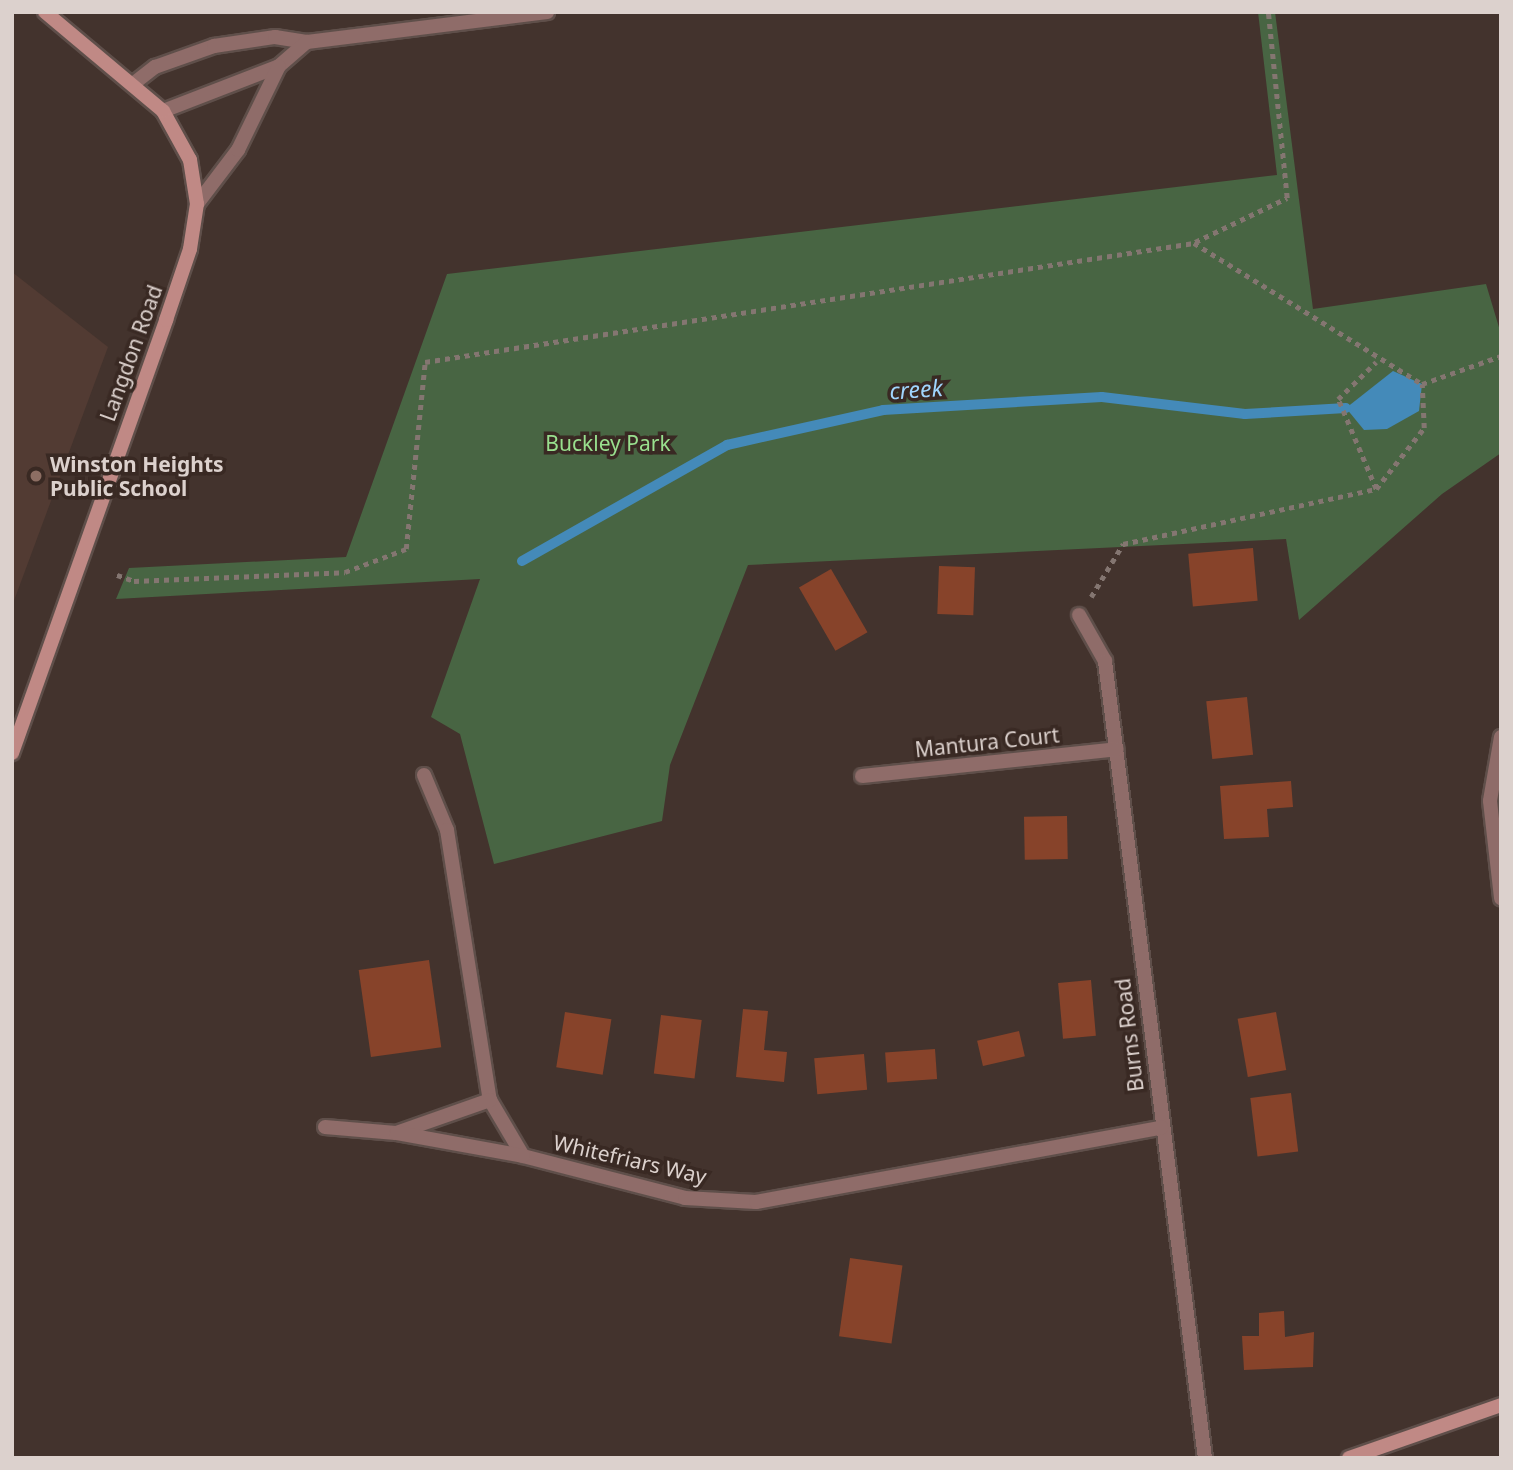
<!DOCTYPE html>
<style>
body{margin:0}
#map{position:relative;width:1513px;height:1470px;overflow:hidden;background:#43332d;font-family:"Noto Sans",sans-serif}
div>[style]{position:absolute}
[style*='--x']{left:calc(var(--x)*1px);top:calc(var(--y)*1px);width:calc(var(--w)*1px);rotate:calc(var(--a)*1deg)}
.built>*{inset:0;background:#523b33}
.green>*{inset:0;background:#486543}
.water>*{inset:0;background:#448ab9}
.stream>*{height:10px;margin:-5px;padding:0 5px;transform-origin:5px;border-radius:5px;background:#448ab9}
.building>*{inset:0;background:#87432a;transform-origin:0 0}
.path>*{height:4.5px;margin-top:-2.25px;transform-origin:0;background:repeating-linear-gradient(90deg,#847671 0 5px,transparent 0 10px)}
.roads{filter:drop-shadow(2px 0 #5f4f4a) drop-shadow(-2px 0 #5f4f4a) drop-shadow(0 2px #5f4f4a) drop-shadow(0 -2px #5f4f4a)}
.street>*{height:14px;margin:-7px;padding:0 7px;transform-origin:7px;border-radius:7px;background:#8f6c69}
.secondary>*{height:14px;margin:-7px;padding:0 7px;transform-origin:7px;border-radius:7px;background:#c08985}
.dots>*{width:19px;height:19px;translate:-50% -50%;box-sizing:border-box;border:4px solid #392923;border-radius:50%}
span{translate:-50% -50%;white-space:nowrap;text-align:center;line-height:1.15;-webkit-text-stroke:7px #392923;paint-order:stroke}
.street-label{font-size:21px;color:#dcd1cd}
.park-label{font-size:21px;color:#99df8e}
.poi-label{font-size:21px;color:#dcd1cd;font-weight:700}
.left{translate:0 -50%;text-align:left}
.water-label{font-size:23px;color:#a0d5fd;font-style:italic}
.frame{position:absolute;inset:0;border:14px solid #dcd1cd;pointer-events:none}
</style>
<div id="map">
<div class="built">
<i style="clip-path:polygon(12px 272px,108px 347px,12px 606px)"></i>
</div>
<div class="green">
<i style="clip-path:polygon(1258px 12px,1275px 12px,1313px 309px,1486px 284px,1501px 334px,1501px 453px,1442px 494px,1299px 620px,1286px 539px,748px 565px,670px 765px,662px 821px,494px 864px,460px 734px,431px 717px,480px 579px,116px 599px,129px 568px,346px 557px,447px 274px,1277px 175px)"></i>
</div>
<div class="water">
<i style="clip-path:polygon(1393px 371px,1422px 384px,1419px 411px,1387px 429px,1364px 430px,1346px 408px)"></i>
</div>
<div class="stream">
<i style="--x:522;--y:561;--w:236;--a:-29.5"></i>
<i style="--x:727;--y:445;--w:160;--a:-12.6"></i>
<i style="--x:883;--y:410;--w:219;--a:-3.4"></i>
<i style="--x:1102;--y:397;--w:144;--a:6.8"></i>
<i style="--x:1245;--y:414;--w:101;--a:-3.4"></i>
</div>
<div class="building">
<i style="left:1253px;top:548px;width:53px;height:65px;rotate:85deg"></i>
<i style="left:939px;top:566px;width:36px;height:48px;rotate:2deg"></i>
<i style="left:831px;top:569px;width:73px;height:37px;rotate:60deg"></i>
<i style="left:1247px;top:697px;width:58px;height:41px;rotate:84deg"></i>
<i style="clip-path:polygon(1291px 781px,1293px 807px,1267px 809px,1269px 837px,1224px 839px,1220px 786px)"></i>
<i style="left:1067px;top:816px;width:43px;height:43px;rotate:89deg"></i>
<i style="left:429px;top:960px;width:88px;height:71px;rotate:82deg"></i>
<i style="left:1091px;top:980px;width:56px;height:33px;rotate:85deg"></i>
<i style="clip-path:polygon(743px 1009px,768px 1011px,764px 1050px,787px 1052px,784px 1082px,736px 1077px)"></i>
<i style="left:565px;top:1012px;width:47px;height:56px;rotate:9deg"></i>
<i style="left:1276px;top:1012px;width:59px;height:39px;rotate:80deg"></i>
<i style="left:661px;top:1015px;width:41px;height:59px;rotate:7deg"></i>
<i style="left:1019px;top:1031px;width:26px;height:43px;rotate:77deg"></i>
<i style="left:935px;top:1049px;width:30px;height:50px;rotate:86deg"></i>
<i style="left:864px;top:1054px;width:36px;height:50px;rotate:85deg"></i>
<i style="left:1291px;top:1093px;width:59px;height:41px;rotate:83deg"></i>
<i style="left:850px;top:1258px;width:53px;height:79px;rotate:8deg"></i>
<i style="clip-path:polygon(1284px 1311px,1285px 1337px,1314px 1332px,1313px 1367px,1244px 1370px,1242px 1336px,1259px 1336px,1259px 1313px)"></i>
</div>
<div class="path">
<i style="--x:1195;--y:242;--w:102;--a:-25.6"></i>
<i style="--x:1287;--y:198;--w:187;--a:-95.8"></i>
<i style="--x:1376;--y:489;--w:78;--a:-51.8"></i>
<i style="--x:1424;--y:428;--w:44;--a:-92.6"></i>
<i style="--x:117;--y:575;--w:18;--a:19"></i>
<i style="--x:134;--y:581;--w:211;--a:-2.4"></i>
<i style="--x:345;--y:572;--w:65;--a:-20.7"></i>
<i style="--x:406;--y:549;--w:188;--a:-84.2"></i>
<i style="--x:425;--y:362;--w:778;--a:-8.8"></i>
<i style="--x:1194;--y:243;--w:268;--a:31.7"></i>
<i style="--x:1422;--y:384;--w:84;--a:-19.5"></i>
<i style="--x:1091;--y:597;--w:62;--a:-58.9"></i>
<i style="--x:1123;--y:544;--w:259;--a:-12.3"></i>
<i style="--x:1376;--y:489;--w:98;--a:-112.9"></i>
<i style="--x:1338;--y:399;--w:53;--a:-44.2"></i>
</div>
<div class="roads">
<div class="street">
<i style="--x:133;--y:84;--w:28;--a:-38"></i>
<i style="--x:155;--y:67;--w:63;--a:-19.6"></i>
<i style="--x:214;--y:46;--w:62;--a:-8.4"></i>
<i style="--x:275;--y:37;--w:32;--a:9"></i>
<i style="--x:307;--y:42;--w:242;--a:-7.1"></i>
<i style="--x:163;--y:111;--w:124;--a:-21.2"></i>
<i style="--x:279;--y:66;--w:37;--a:-41"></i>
<i style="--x:197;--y:204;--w:68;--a:-52.8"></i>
<i style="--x:238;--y:150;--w:93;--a:-64"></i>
<i style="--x:1079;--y:615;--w:53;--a:60.5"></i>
<i style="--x:1105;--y:661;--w:803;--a:82.85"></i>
<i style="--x:1501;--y:737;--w:65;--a:99.8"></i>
<i style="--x:1490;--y:801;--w:98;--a:83.5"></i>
<i style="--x:424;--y:775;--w:60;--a:67.3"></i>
<i style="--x:447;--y:830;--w:273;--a:81"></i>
<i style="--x:490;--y:1100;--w:65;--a:59.5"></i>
<i style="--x:523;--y:1156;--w:167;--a:14.5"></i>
<i style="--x:685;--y:1198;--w:71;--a:3.2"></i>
<i style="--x:756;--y:1202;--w:412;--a:-10.4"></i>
<i style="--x:862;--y:776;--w:256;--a:-6"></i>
<i style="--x:325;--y:1127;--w:71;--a:4.8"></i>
<i style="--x:396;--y:1133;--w:100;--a:-19.3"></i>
<i style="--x:397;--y:1133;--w:128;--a:10.3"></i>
</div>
<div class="secondary">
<i style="--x:12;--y:753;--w:460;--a:-70.4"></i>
<i style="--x:166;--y:320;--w:75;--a:-71.3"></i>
<i style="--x:190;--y:249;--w:46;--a:-81.2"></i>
<i style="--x:197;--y:204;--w:45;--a:-99"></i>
<i style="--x:190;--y:160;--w:56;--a:-118.9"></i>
<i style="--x:163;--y:111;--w:154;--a:-140"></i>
<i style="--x:1349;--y:1458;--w:161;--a:-19.2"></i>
</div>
</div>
<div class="dots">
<i style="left:36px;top:476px;background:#8d6e63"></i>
</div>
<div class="street-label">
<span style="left:131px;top:353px;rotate:-70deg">Langdon Road</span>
<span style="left:987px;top:742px;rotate:-6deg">Mantura Court</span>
<span style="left:1129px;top:1035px;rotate:-97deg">Burns Road</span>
<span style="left:630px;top:1159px;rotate:13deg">Whitefriars Way</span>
</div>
<div class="park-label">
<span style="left:608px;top:443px">Buckley Park</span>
</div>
<div class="poi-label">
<span class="left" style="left:50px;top:476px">Winston Heights<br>Public School</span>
</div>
<div class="water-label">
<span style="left:916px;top:389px;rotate:-4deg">creek</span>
</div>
<div class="frame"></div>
</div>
